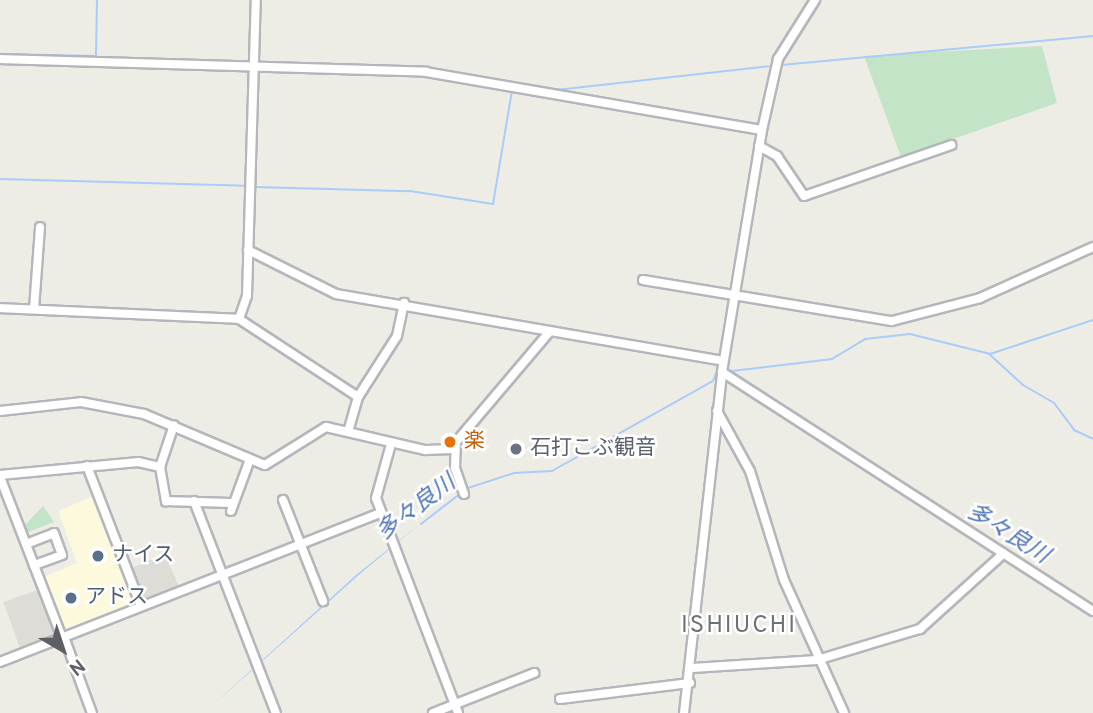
<!DOCTYPE html>
<meta charset="utf-8">
<style>
body{margin:0}
#map{position:relative;width:1093px;height:713px;overflow:hidden;background:#eeede5;font-family:Overpass,"Noto Sans JP",sans-serif}
div>[style]{position:absolute}
[style*='--x']{left:calc(var(--x)*1px);top:calc(var(--y)*1px);width:calc(var(--w)*1px);rotate:calc(var(--a)*1deg)}
.commercial>*{inset:0;background:#fcf9dc}
.industrial>*{inset:0;background:#dddcd7;transform-origin:0 0}
.green>*{inset:0;background:#c3e4c7}
.water>*{inset:0;background:#a9ccfa}
.stream>*{height:2px;margin:-1px;padding:0 1px;transform-origin:1px;border-radius:1px;background:#a9ccfa}
.roads{filter:drop-shadow(2px 0 #b5b6bb) drop-shadow(-2px 0 #b5b6bb) drop-shadow(0 2px #b5b6bb) drop-shadow(0 -2px #b5b6bb)}
.minor>*{height:8px;margin:-4px;padding:0 4px;transform-origin:4px;border-radius:4px;background:#fff}
.dots>*{width:19px;height:19px;translate:-50% -50%;box-sizing:border-box;border:4px solid #fff;border-radius:50%}
span{translate:-50% -50%;white-space:nowrap;text-align:center;line-height:1.15;-webkit-text-stroke:5px #fff;paint-order:stroke}
.food-label{font-size:21px;color:#c56008}
.left{translate:0 -50%;text-align:left}
.worship-label{font-size:21px;color:#5b616d}
.service-label{font-size:21px;color:#4e5e75}
.water-label{font-size:23px;color:#4d74bc;font-style:italic}
.quarter-label{font-size:24px;color:#6e7176;letter-spacing:2px}
.north{position:absolute;left:28px;top:615px;width:70px;height:70px;-webkit-text-stroke:5px #fff;paint-order:stroke;rotate:141deg;font-size:19px;font-weight:700;line-height:28px;text-align:center;color:#5d5f64}
.north::after{content:'';display:block;margin:auto;width:24px;height:32px;background:#5d5f64;clip-path:polygon(50% 0,100% 100%,50% 72%,0 100%)}
</style>
<div id="map">
<div class="commercial">
<i style="clip-path:polygon(96px 495px,137px 603px,62px 633px,41px 578px,77px 563px,58px 511px)"></i>
</div>
<div class="industrial">
<i style="left:165px;top:554px;width:36px;height:39px;rotate:67deg"></i>
<i style="left:40px;top:589px;width:51px;height:39px;rotate:70deg"></i>
</div>
<div class="green">
<i style="clip-path:polygon(1042px 46px,1057px 103px,901px 157px,864px 56px)"></i>
<i style="clip-path:polygon(43px 506px,54px 522px,23px 534px,22px 528px)"></i>
</div>
<div class="water">
<i style="clip-path:polygon(421px 523px,361px 573px,204px 713px,356px 575px)"></i>
</div>
<div class="stream">
<i style="--x:0;--y:54;--w:96;--a:1.2"></i>
<i style="--x:96;--y:56;--w:56;--a:-89"></i>
<i style="--x:781;--y:65;--w:313;--a:-5.3"></i>
<i style="--x:514;--y:85;--w:42;--a:6.8"></i>
<i style="--x:556;--y:90;--w:214;--a:-6.4"></i>
<i style="--x:0;--y:179;--w:246;--a:1.6"></i>
<i style="--x:252;--y:187;--w:158;--a:1.5"></i>
<i style="--x:410;--y:191;--w:84;--a:8.9"></i>
<i style="--x:493;--y:204;--w:116;--a:-80.5"></i>
<i style="--x:988;--y:353;--w:47;--a:42.4"></i>
<i style="--x:1023;--y:385;--w:36;--a:30"></i>
<i style="--x:1054;--y:403;--w:34;--a:53"></i>
<i style="--x:1074;--y:430;--w:21;--a:25"></i>
<i style="--x:732;--y:371;--w:101;--a:-6.8"></i>
<i style="--x:832;--y:359;--w:39;--a:-31"></i>
<i style="--x:865;--y:339;--w:45;--a:-6.3"></i>
<i style="--x:910;--y:334;--w:82;--a:14"></i>
<i style="--x:990;--y:354;--w:108;--a:-18.3"></i>
<i style="--x:465;--y:489;--w:52;--a:-18.1"></i>
<i style="--x:514;--y:473;--w:38;--a:-3"></i>
<i style="--x:552;--y:471;--w:184;--a:-29.2"></i>
<i style="--x:713;--y:381;--w:11;--a:-68"></i>
<i style="--x:421;--y:524;--w:51;--a:-37.8"></i>
</div>
<div class="roads">
<div class="minor">
<i style="--x:0;--y:59;--w:426;--a:1.7"></i>
<i style="--x:426;--y:72;--w:341;--a:9.8"></i>
<i style="--x:759;--y:146;--w:21;--a:29"></i>
<i style="--x:777;--y:156;--w:48;--a:56"></i>
<i style="--x:804;--y:196;--w:156;--a:-19.1"></i>
<i style="--x:248;--y:250;--w:98;--a:26.6"></i>
<i style="--x:336;--y:294;--w:393;--a:9.8"></i>
<i style="--x:643;--y:280;--w:252;--a:9.4"></i>
<i style="--x:892;--y:321;--w:91;--a:-14.6"></i>
<i style="--x:980;--y:298;--w:124;--a:-24.3"></i>
<i style="--x:0;--y:308;--w:239;--a:2.6"></i>
<i style="--x:239;--y:319;--w:142;--a:33.2"></i>
<i style="--x:34;--y:309;--w:82;--a:-85.8"></i>
<i style="--x:239;--y:319;--w:24;--a:-71"></i>
<i style="--x:247;--y:296;--w:296;--a:-88.3"></i>
<i style="--x:722;--y:372;--w:441;--a:32.8"></i>
<i style="--x:0;--y:411;--w:81;--a:-6.3"></i>
<i style="--x:81;--y:402;--w:64;--a:10.8"></i>
<i style="--x:144;--y:414;--w:131;--a:22.9"></i>
<i style="--x:265;--y:465;--w:72;--a:-31.9"></i>
<i style="--x:326;--y:427;--w:102;--a:13.1"></i>
<i style="--x:425;--y:450;--w:28;--a:-2"></i>
<i style="--x:717;--y:411;--w:68;--a:61.2"></i>
<i style="--x:750;--y:471;--w:114;--a:72.7"></i>
<i style="--x:784;--y:580;--w:146;--a:65.7"></i>
<i style="--x:348;--y:432;--w:36;--a:-74"></i>
<i style="--x:358;--y:397;--w:72;--a:-57.4"></i>
<i style="--x:397;--y:336;--w:34;--a:-78"></i>
<i style="--x:391;--y:444;--w:56;--a:105.5"></i>
<i style="--x:376;--y:498;--w:230;--a:69.1"></i>
<i style="--x:87;--y:466;--w:150;--a:68.9"></i>
<i style="--x:160;--y:467;--w:44;--a:-71.6"></i>
<i style="--x:0;--y:475;--w:139;--a:-5.4"></i>
<i style="--x:138;--y:462;--w:23;--a:13"></i>
<i style="--x:160;--y:467;--w:35;--a:80"></i>
<i style="--x:166;--y:501;--w:65;--a:1.8"></i>
<i style="--x:0;--y:477;--w:173;--a:68.9"></i>
<i style="--x:464;--y:494;--w:28;--a:-109"></i>
<i style="--x:455;--y:468;--w:26;--a:-88"></i>
<i style="--x:456;--y:442;--w:145;--a:-49.7"></i>
<i style="--x:283;--y:500;--w:109;--a:68.4"></i>
<i style="--x:194;--y:501;--w:227;--a:68.9"></i>
<i style="--x:231;--y:511;--w:55;--a:-69.9"></i>
<i style="--x:26;--y:544;--w:30;--a:-21"></i>
<i style="--x:54;--y:533;--w:23;--a:70"></i>
<i style="--x:62;--y:555;--w:30;--a:160"></i>
<i style="--x:64;--y:637;--w:81;--a:69.8"></i>
<i style="--x:0;--y:662;--w:408;--a:-21.4"></i>
<i style="--x:692;--y:668;--w:125;--a:-3.7"></i>
<i style="--x:817;--y:660;--w:108;--a:-16.8"></i>
<i style="--x:920;--y:629;--w:110;--a:-42.1"></i>
<i style="--x:560;--y:699;--w:131;--a:-7"></i>
<i style="--x:433;--y:713;--w:109;--a:-21.6"></i>
<i style="--x:684;--y:713;--w:343;--a:-83.6"></i>
<i style="--x:722;--y:372;--w:245;--a:-80.6"></i>
<i style="--x:762;--y:130;--w:73;--a:-77.3"></i>
<i style="--x:778;--y:59;--w:70;--a:-57.9"></i>
</div>
</div>
<div class="dots">
<i style="left:450px;top:442px;background:#e8710a"></i>
<i style="left:516px;top:449px;background:#6b7280"></i>
<i style="left:98px;top:556px;background:#5c6f8a"></i>
<i style="left:71px;top:598px;background:#5c6f8a"></i>
</div>
<div class="food-label">
<span class="left" style="left:464px;top:442px">楽</span>
</div>
<div class="worship-label">
<span class="left" style="left:530px;top:449px">石打こぶ観音</span>
</div>
<div class="service-label">
<span class="left" style="left:112px;top:556px">ナイス</span>
<span class="left" style="left:85px;top:598px">アドス</span>
</div>
<div class="water-label">
<span style="left:417px;top:509px;rotate:-37deg">多々良川</span>
<span style="left:1007px;top:535px;rotate:32deg">多々良川</span>
</div>
<div class="quarter-label">
<span style="left:739px;top:627px">ISHIUCHI</span>
</div>
<div class="north">N</div>
</div>
